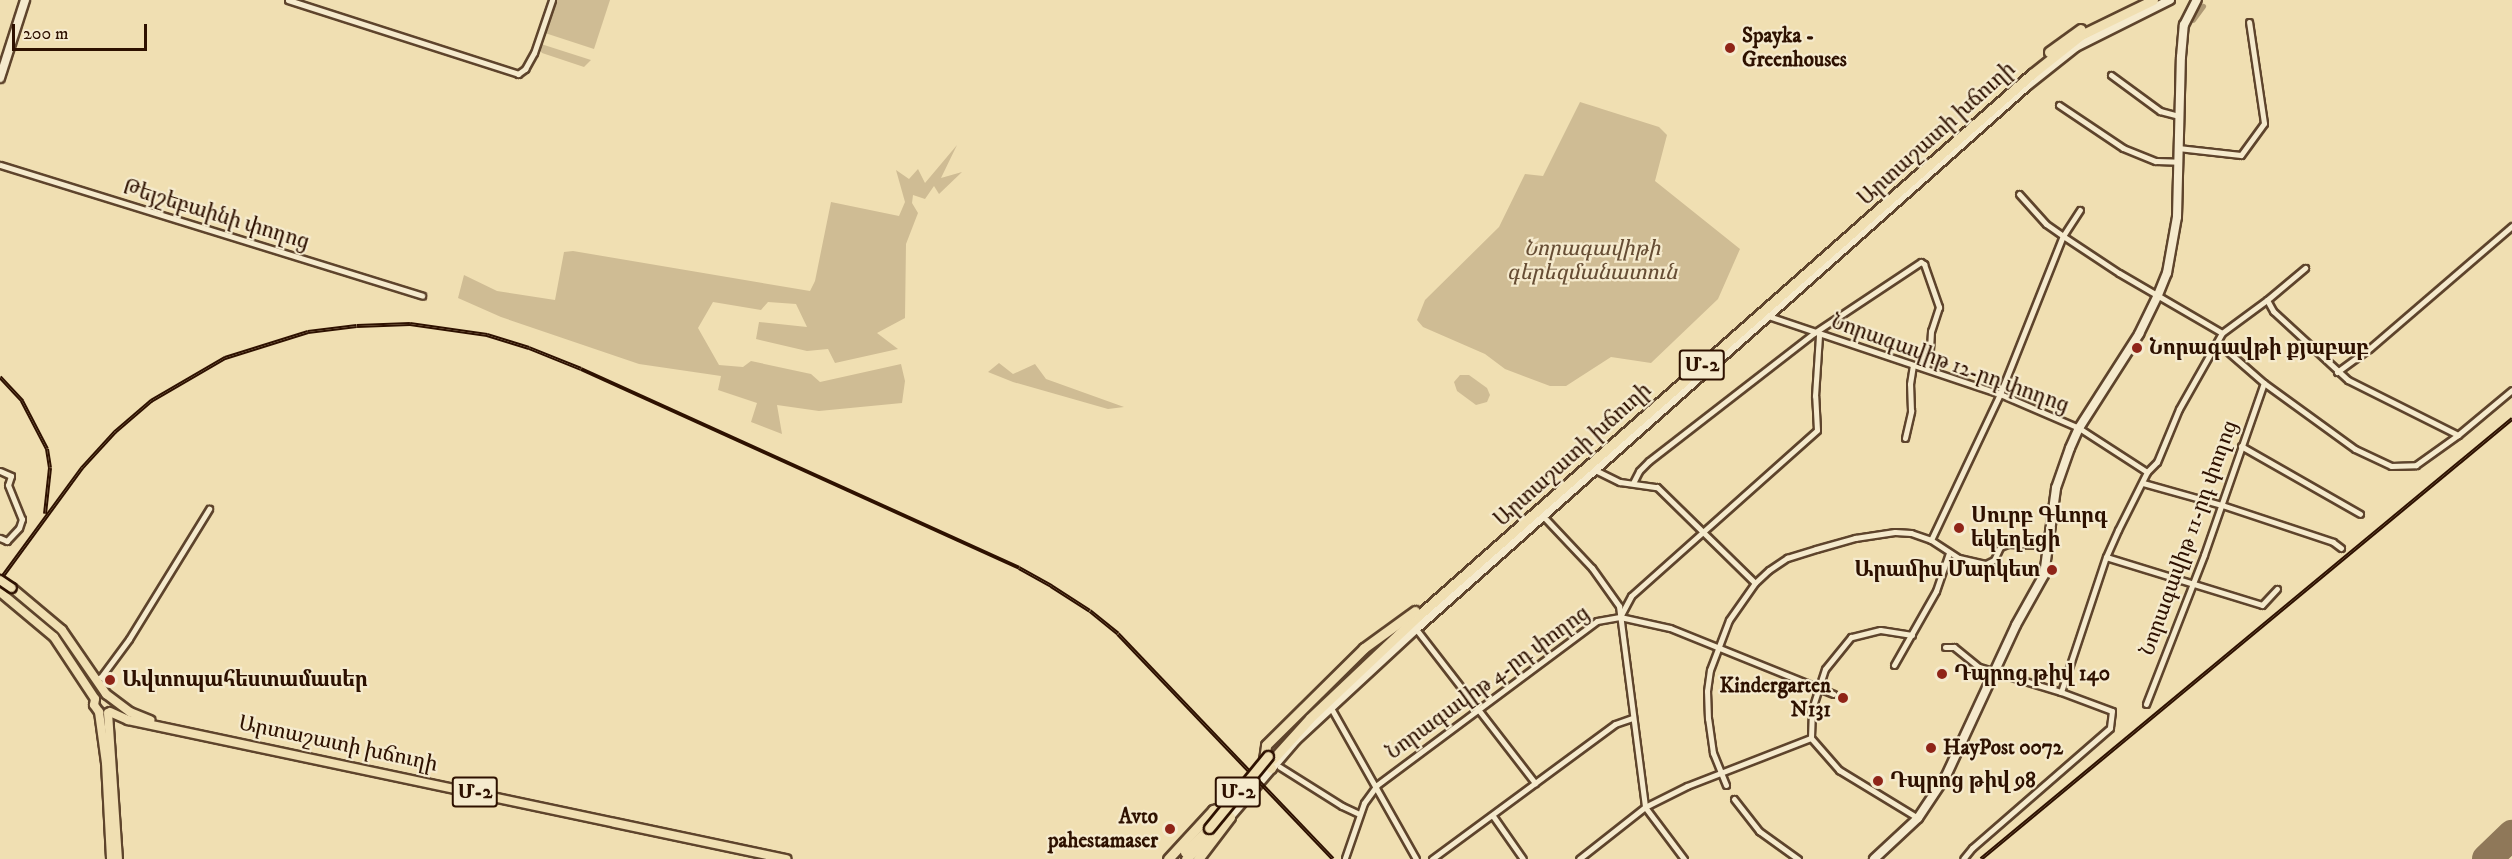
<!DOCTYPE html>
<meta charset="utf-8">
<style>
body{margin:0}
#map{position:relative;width:2512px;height:859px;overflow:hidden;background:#f0dfb2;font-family:"IM FELL DW Pica","Noto Serif Armenian",serif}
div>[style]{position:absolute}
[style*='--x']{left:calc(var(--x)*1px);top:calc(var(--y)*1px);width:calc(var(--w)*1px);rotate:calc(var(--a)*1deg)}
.green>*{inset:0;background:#cfbc94}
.canal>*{height:4.5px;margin:-2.25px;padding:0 2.25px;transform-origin:2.25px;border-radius:2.25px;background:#ae9975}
.runway>*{height:30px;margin:-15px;padding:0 15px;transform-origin:15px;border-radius:15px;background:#8f7859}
.roads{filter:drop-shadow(2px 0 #5e442c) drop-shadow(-2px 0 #5e442c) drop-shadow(0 2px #5e442c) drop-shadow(0 -2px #5e442c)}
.street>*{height:5px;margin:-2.5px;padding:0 2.5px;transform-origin:2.5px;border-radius:2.5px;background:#f5eacd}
.secondary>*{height:8px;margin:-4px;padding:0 4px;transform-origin:4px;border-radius:4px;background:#f5eacd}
.primary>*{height:8px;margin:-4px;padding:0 4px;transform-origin:4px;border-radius:4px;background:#f0dfb2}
.highway>*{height:9px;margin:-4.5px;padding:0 4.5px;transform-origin:4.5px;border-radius:4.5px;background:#f0dfb2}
.rail>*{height:4px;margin-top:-2px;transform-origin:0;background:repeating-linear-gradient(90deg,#f5eacd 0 4.5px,#2e1100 0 9px);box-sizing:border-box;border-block:2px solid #2e1100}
.bridges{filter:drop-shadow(2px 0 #2e1100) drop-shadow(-2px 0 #2e1100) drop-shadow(0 2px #2e1100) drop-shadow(0 -2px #2e1100)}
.primary-bridge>*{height:8px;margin:-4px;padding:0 4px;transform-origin:4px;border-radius:4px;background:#f0dfb2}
.highway-bridge>*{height:9px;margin:-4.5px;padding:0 4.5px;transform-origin:4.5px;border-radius:4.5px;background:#f0dfb2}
.dots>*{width:16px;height:16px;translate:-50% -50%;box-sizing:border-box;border:3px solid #f5eacd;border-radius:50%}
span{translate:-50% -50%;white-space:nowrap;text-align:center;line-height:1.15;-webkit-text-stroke:4.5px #f5eacd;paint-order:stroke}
.shield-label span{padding:2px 4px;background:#f5eacd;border:2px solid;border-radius:4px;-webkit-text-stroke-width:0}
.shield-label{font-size:20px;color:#2e1100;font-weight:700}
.poi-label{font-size:21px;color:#2e1100;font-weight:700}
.left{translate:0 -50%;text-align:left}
.right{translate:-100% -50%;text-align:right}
.street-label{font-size:21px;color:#2e1100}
.park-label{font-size:21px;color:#664d34;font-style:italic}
.scale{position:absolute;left:12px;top:24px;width:135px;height:27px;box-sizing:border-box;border:3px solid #2e1100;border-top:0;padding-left:8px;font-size:18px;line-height:21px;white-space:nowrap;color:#2e1100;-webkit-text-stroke:4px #f5eacd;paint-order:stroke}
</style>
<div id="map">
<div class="green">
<i style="clip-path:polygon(556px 0,610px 0,594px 49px,545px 33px)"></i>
<i style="clip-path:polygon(541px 44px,591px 60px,584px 67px,542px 53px,539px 49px)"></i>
<i style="clip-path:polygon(1580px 102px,1659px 127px,1667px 135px,1655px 181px,1740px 249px,1718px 299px,1651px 363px,1611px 357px,1566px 386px,1550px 386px,1505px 369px,1485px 354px,1423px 327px,1417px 320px,1425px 300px,1499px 227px,1525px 174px,1543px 176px)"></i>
<i style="clip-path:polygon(957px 145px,941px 178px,962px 172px,939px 194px,934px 186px,925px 199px,913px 195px,912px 203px,918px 213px,906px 244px,905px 318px,877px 333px,898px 349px,835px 363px,828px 349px,807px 351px,756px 339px,759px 322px,807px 327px,796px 304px,768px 302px,761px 310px,713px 302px,698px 328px,719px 365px,743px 367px,751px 361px,811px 374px,820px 382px,901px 364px,905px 381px,902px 403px,819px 411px,777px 405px,782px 434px,751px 422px,757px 403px,718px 390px,721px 376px,639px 364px,501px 317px,458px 298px,464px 275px,497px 291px,555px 300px,564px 252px,573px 251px,810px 291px,815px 281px,831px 202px,899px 216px,905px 202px,896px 170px,909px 179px,918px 169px,925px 183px)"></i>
<i style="clip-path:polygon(999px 363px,1013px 374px,1035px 364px,1046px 379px,1124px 407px,1108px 409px,1013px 382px,988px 372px)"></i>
<i style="clip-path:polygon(1460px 375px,1469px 375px,1487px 388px,1490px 395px,1487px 402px,1476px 405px,1457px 391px,1454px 382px)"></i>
</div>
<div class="canal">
<i style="--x:2193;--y:20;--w:17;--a:-54"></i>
</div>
<div class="runway">
<i style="--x:2487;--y:859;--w:35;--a:-44"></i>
</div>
<div class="roads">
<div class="street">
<i style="--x:288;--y:0;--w:242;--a:17.8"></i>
<i style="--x:518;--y:74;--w:9;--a:-36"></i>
<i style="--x:525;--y:69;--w:18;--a:-61"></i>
<i style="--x:534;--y:53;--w:56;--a:-71.2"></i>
<i style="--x:2111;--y:75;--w:61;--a:36.3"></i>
<i style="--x:2160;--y:111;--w:20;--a:15"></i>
<i style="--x:2059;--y:105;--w:77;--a:33.9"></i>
<i style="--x:2123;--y:148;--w:35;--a:22"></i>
<i style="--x:2156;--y:161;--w:23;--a:2"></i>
<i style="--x:2178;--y:148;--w:63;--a:6.3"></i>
<i style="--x:2241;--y:155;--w:39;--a:-54"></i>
<i style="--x:2264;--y:123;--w:102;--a:-98.4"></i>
<i style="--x:0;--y:165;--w:442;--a:17.2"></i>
<i style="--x:2019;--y:194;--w:40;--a:48"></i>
<i style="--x:2046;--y:224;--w:21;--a:35"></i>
<i style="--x:2063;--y:236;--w:67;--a:33.5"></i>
<i style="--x:2119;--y:273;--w:119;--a:30.2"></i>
<i style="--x:2267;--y:300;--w:13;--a:61"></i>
<i style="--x:2273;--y:311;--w:102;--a:42.6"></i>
<i style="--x:2348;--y:380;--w:123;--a:26.6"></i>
<i style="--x:1768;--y:316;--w:245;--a:18.6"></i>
<i style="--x:2000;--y:394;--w:86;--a:23.3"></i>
<i style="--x:2079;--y:428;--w:81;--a:32.9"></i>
<i style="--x:2218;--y:343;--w:61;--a:41"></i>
<i style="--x:2264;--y:383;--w:112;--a:36"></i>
<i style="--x:2355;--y:449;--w:40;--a:25"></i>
<i style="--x:2391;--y:466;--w:25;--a:-2"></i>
<i style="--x:2416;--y:465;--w:52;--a:-35.5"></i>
<i style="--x:2458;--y:435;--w:70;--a:-39.8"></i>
<i style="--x:2337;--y:372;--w:39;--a:-36"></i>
<i style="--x:2369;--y:349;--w:189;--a:-40.7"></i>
<i style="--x:1905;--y:438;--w:28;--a:-77"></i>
<i style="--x:1911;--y:411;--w:27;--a:-92"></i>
<i style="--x:1910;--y:384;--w:19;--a:-81"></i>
<i style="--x:2241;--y:446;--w:137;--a:29.7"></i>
<i style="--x:1593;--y:469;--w:30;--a:26"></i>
<i style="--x:1620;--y:482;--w:37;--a:8"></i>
<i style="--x:1657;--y:487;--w:137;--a:44.4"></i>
<i style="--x:0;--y:471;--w:12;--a:24"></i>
<i style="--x:11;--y:476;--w:9;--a:108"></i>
<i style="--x:8;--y:485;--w:37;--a:68"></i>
<i style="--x:22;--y:519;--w:9;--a:108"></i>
<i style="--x:19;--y:528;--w:18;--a:133"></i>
<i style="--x:7;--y:541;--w:8;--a:-157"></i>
<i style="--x:1633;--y:483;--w:13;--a:-63"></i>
<i style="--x:1639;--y:471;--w:14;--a:-45"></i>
<i style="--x:1649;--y:461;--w:209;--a:-37.8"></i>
<i style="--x:1814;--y:333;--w:128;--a:-33.6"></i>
<i style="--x:1921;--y:262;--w:4;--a:34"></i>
<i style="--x:1924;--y:264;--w:46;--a:70.8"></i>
<i style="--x:1939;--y:307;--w:25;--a:108"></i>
<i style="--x:1931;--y:331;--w:21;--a:93"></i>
<i style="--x:1930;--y:352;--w:16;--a:104"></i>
<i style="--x:2143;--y:483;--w:82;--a:15.6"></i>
<i style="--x:2222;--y:505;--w:117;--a:18.4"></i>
<i style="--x:2333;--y:542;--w:10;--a:37"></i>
<i style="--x:1542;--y:515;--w:73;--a:46.7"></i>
<i style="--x:1592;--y:568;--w:47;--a:54.6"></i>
<i style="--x:1619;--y:606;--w:203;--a:82.6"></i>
<i style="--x:1645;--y:807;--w:65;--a:53.1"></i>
<i style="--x:1931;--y:540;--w:161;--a:-64.7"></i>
<i style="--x:2000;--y:394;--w:170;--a:-68.3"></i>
<i style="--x:2063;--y:236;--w:31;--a:-57"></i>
<i style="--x:2106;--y:557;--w:163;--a:17.1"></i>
<i style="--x:2262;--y:605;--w:22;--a:-47"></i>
<i style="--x:1621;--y:615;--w:21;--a:-62"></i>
<i style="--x:1631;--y:596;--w:249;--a:-41.7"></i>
<i style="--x:1817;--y:430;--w:34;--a:-93"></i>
<i style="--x:1815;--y:396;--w:61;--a:-86.2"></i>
<i style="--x:1416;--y:629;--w:195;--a:52.3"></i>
<i style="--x:1912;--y:635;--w:32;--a:-171"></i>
<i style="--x:1880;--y:630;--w:30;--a:166"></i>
<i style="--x:1851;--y:637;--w:41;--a:129.1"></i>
<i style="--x:1825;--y:669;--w:42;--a:108"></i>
<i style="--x:1812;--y:709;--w:29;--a:92"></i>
<i style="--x:1811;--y:738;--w:43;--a:48.8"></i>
<i style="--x:1839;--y:770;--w:92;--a:31.3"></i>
<i style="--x:1945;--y:647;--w:9;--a:0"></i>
<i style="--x:1954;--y:647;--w:32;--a:39"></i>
<i style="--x:1979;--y:667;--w:86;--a:17"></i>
<i style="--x:2061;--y:692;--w:54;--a:20.4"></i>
<i style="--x:2112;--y:711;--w:17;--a:97"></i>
<i style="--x:2110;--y:728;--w:183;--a:139"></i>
<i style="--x:1972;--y:848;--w:14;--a:129"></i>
<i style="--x:1894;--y:665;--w:85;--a:-60.4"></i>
<i style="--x:1936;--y:591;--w:40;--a:-71.1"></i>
<i style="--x:97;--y:679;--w:4;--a:-27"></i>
<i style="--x:101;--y:677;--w:47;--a:-53.6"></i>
<i style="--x:129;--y:639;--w:153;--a:-58.4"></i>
<i style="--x:2061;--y:692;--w:142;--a:-71.6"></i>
<i style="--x:2106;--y:557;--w:30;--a:-66"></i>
<i style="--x:2118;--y:530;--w:65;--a:-63.4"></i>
<i style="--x:2147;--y:472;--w:14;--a:-45"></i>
<i style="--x:2157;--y:462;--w:57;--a:-67.5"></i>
<i style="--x:2179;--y:409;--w:87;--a:-60.5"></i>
<i style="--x:2222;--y:333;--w:56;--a:-36.3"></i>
<i style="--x:2267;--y:300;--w:50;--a:-40.1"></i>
<i style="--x:2146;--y:704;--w:160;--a:-68.7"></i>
<i style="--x:2204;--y:555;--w:182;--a:-70.8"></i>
<i style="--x:1331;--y:708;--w:173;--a:60.6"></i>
<i style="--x:1280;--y:767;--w:73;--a:32.2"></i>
<i style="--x:1342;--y:806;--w:19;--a:25"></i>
<i style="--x:1726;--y:785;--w:35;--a:-112"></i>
<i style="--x:1713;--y:753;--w:34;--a:-98"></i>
<i style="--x:1708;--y:719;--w:28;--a:-92"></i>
<i style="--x:1707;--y:691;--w:21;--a:-82"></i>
<i style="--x:1710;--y:670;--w:53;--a:-69.2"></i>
<i style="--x:1729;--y:620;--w:45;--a:-54.9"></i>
<i style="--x:1755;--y:583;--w:19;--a:-43"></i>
<i style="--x:1769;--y:570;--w:22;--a:-34"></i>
<i style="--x:1787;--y:558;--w:30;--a:-17"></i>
<i style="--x:1816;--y:549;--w:41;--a:-15.8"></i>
<i style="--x:1855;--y:538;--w:40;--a:-8.5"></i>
<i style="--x:1895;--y:532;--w:16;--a:4"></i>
<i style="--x:1911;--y:533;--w:21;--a:19"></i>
<i style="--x:1931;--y:540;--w:33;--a:33"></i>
<i style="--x:1959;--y:558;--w:28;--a:13"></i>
<i style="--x:1986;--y:564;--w:9;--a:-27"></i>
<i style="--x:1994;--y:560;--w:14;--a:-65"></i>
<i style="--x:2000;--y:547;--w:8;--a:-23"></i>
<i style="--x:2007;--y:544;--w:41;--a:1.4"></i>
<i style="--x:1734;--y:799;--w:41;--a:52"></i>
<i style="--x:1759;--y:831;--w:48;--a:35.7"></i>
<i style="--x:1493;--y:816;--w:52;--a:55.1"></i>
<i style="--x:1345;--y:858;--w:58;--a:-70.9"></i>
<i style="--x:1364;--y:803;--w:22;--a:-54"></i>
<i style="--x:1377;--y:785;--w:274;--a:-36.7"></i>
<i style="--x:1597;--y:621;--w:23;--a:-10"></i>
<i style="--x:1620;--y:617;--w:51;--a:12.4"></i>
<i style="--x:1670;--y:628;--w:176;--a:22"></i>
<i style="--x:1432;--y:859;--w:227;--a:-36.4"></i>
<i style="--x:1615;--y:724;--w:18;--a:-19"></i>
<i style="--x:1579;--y:859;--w:84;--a:-38.2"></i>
<i style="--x:1645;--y:807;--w:47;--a:-26.6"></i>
<i style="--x:1687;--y:786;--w:133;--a:-21.2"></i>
</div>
<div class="secondary">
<i style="--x:0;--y:78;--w:82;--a:-72.2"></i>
<i style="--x:1230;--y:817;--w:101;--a:-49.4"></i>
<i style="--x:1296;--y:740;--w:163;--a:-42.8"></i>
<i style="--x:1416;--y:629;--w:819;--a:-41.63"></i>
<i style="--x:2028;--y:85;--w:61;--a:-38.4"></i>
<i style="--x:2076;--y:47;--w:105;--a:-26.6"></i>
<i style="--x:1874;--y:859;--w:60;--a:-43"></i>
<i style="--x:1918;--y:818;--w:50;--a:-56.3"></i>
<i style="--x:1946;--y:776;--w:166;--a:-65.1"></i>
<i style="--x:2016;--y:625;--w:57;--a:-60.8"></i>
<i style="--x:2044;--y:575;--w:88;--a:-82.1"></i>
<i style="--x:2056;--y:488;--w:42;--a:-70.7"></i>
<i style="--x:2070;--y:448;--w:22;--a:-66"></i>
<i style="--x:2079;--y:428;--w:112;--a:-57.4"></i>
<i style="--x:2139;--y:334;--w:43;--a:-64"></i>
<i style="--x:2158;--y:295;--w:24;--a:-68"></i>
<i style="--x:2167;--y:273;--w:57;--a:-79.9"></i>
<i style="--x:2177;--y:217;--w:160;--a:-88.6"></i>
<i style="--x:2181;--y:57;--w:32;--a:-85"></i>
<i style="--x:2184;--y:25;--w:28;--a:-63"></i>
</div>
<div class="primary">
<i style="--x:12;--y:588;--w:65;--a:40"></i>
<i style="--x:62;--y:630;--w:78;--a:55.5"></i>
<i style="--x:106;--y:694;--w:30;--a:37"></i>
<i style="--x:130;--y:712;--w:22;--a:22"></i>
<i style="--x:0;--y:592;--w:70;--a:39.8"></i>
<i style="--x:54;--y:637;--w:74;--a:56.5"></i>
<i style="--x:95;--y:699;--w:6;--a:99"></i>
<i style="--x:94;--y:705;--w:9;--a:54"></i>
<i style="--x:99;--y:712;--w:51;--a:82.2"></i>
<i style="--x:106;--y:763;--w:96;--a:87"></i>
<i style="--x:110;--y:712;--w:20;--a:24"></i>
<i style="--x:128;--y:720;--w:673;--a:11.93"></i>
<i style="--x:108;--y:713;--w:146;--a:86.1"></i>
</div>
<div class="highway">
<i style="--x:2049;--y:52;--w:39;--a:-36"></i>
<i style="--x:1273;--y:759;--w:55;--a:-47.9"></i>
<i style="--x:1310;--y:718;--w:149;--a:-43.4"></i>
<i style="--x:1418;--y:616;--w:819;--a:-41.44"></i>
<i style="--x:2032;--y:74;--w:63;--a:-38.5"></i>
<i style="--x:2081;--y:35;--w:80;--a:-25.9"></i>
<i style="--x:1271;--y:768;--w:11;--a:-131"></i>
<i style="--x:1264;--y:760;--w:15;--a:-82"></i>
<i style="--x:1266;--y:745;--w:138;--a:-44.7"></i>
<i style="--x:1364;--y:648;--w:63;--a:-36"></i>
<i style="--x:1185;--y:852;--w:34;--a:-45"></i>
<i style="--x:1168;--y:859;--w:67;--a:-47.4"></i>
<i style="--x:1213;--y:810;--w:4;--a:-14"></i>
<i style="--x:1217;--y:809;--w:15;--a:32"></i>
<i style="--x:1230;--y:817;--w:53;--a:127.3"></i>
<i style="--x:1186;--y:859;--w:40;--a:-45"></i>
</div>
</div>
<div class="rail">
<i style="--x:0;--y:377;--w:33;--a:47"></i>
<i style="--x:22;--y:401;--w:54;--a:62.5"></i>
<i style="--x:47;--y:449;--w:19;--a:81"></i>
<i style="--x:50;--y:468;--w:46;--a:96.2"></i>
<i style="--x:0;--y:580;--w:139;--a:-53.8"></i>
<i style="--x:82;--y:468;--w:49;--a:-47.5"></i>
<i style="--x:115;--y:432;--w:48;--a:-40.7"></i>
<i style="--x:151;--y:401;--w:86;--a:-30.2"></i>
<i style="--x:225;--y:358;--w:87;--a:-17.4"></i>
<i style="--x:308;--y:332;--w:49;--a:-7"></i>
<i style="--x:357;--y:326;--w:53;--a:-2.2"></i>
<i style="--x:410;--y:324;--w:78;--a:8.1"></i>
<i style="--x:487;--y:335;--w:44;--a:17.2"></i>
<i style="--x:529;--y:348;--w:56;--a:22"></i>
<i style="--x:581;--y:369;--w:481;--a:24.4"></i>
<i style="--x:1019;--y:568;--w:37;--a:29"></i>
<i style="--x:1051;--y:586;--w:46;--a:32.7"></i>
<i style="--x:1090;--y:611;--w:36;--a:39"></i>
<i style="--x:1118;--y:634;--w:311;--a:46.3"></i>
<i style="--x:1981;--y:859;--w:690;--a:-39.65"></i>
</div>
<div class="bridges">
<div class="primary-bridge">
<i style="--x:0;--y:580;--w:14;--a:34"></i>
</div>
<div class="highway-bridge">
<i style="--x:1209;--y:828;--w:93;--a:-50.7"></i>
</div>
</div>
<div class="dots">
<i style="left:1730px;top:48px;background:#8f2418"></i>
<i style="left:2137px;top:348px;background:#8f2418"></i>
<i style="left:1959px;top:528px;background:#8f2418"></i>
<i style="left:2052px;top:570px;background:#8f2418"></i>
<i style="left:1942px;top:674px;background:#8f2418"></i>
<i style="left:110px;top:680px;background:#8f2418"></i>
<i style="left:1843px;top:698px;background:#8f2418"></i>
<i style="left:1931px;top:748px;background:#8f2418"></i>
<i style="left:1878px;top:781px;background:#8f2418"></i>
<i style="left:1170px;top:829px;background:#8f2418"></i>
</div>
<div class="shield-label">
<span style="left:1702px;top:365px">Մ-2</span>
<span style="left:475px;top:792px">Մ-2</span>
<span style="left:1238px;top:792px">Մ-2</span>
</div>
<div class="poi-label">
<span class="left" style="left:1742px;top:48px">Spayka -<br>Greenhouses</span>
<span class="left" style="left:2149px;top:348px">Նորագավթի քյաբաբ</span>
<span class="left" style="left:1971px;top:528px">Սուրբ Գևորգ<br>եկեղեցի</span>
<span class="right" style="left:2040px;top:570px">Արամիս Մարկետ</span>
<span class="left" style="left:1954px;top:674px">Դպրոց թիվ 140</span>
<span class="left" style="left:122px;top:680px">Ավտոպահեստամասեր</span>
<span class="right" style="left:1831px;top:698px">Kindergarten<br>N131</span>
<span class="left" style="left:1943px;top:748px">HayPost 0072</span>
<span class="left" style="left:1890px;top:781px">Դպրոց թիվ 98</span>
<span class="right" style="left:1158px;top:829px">Avto<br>pahestamaser</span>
</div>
<div class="street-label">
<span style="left:1937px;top:134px;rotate:-42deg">Արտաշատի խճուղի</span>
<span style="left:216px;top:215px;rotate:17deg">Թեյշեբաինի փողոց</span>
<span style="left:1950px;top:364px;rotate:20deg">Նորագավիթ 12-րդ փողոց</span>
<span style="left:1573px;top:455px;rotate:-42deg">Արտաշատի խճուղի</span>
<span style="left:2189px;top:538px;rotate:-70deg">Նորագավիթ 11-րդ փողոց</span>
<span style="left:1488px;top:683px;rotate:-36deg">Նորագավիթ 4-րդ փողոց</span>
<span style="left:338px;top:744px;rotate:12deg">Արտաշատի խճուղի</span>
</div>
<div class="park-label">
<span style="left:1592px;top:261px">Նորագավիթի<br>գերեզմանատուն</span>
</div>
<div class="scale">200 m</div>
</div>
